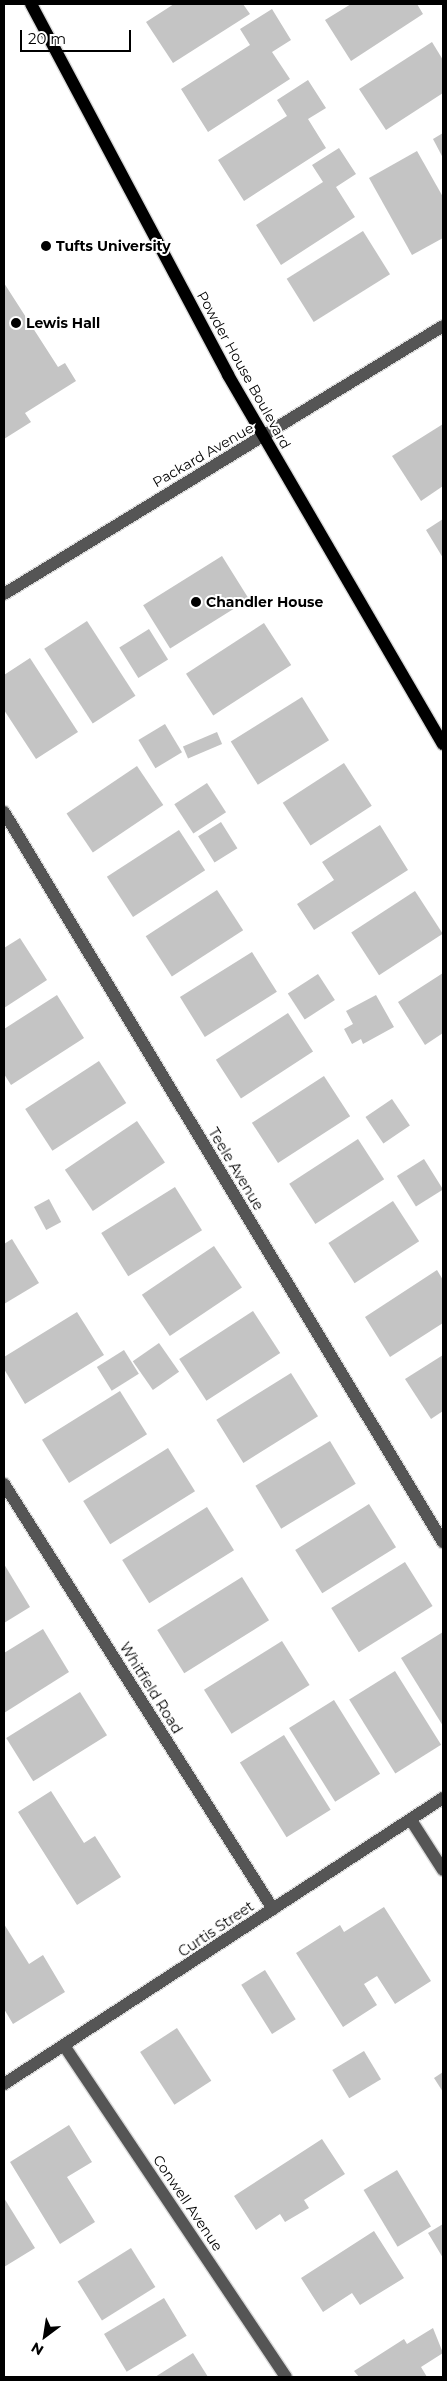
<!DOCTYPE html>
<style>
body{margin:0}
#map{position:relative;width:447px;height:2381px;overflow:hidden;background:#fff;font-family:Montserrat,sans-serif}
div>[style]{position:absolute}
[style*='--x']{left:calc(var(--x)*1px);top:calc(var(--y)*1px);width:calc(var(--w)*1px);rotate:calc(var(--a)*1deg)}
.building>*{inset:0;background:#c4c4c4;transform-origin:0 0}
.roads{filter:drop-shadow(1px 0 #dbdbdb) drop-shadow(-1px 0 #dbdbdb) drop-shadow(0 1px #dbdbdb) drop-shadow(0 -1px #dbdbdb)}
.minor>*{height:12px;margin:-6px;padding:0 6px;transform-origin:6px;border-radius:6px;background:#555}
.major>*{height:12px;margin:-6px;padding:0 6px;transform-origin:6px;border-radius:6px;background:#000}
.dots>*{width:14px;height:14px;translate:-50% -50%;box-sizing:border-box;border:2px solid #fff;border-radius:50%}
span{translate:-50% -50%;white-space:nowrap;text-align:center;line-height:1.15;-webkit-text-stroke:4px #fff;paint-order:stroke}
.poi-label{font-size:14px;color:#000;font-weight:700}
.left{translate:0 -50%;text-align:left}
.street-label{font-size:14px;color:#000}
.frame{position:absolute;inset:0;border:5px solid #000;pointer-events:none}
.north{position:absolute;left:20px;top:2311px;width:50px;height:50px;-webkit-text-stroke:4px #fff;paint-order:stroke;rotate:211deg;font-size:14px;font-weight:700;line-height:20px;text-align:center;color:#000}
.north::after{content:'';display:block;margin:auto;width:18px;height:22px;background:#000;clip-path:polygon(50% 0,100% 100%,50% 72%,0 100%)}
.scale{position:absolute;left:20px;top:30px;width:111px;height:22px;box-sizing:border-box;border:2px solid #000;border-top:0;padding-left:6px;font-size:15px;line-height:18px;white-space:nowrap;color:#000;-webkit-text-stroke:4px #fff;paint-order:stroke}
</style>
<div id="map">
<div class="building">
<i style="clip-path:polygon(174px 4px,243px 4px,250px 14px,173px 63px,146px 22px)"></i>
<i style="clip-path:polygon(351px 4px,417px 4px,423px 14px,351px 61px,325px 20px)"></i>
<i style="clip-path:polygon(272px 9px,291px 40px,272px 52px,290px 79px,208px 132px,181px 89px,250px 45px,240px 29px)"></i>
<i style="clip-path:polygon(432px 42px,443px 60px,443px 93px,386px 130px,359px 89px)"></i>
<i style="clip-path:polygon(308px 80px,326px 108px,308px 119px,326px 148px,244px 201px,218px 160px,287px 116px,277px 100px)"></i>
<i style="clip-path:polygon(443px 133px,443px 158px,433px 139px)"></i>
<i style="clip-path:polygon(339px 148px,356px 174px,336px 187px,355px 217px,281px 265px,256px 225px,323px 182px,312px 165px)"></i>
<i style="clip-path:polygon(417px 151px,443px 197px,443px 238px,412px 255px,369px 178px)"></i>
<i style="left:363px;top:231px;width:51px;height:90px;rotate:58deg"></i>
<i style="clip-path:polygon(4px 283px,58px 367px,65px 363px,76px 381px,25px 413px,31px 422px,4px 439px)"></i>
<i style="clip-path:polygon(443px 424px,443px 486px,421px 501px,392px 456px)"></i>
<i style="clip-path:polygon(443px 519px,443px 558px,426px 530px)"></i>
<i style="left:222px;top:556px;width:51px;height:93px;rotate:58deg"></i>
<i style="left:87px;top:621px;width:89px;height:51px;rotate:57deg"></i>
<i style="left:264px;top:623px;width:50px;height:93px;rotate:57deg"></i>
<i style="left:149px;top:629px;width:36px;height:35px;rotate:58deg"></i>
<i style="clip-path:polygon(30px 658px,78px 732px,36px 759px,4px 710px,4px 675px)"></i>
<i style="left:302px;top:697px;width:51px;height:84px;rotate:58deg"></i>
<i style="left:165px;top:724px;width:33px;height:31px;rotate:59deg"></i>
<i style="left:217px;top:732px;width:13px;height:37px;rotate:67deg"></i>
<i style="left:344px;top:763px;width:51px;height:73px;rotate:57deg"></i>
<i style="left:137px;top:766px;width:47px;height:85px;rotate:56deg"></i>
<i style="left:207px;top:783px;width:35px;height:39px;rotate:57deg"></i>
<i style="left:221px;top:822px;width:31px;height:27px;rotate:58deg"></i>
<i style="clip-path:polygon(380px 825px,408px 870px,314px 930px,297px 904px,334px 880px,322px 862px)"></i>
<i style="left:179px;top:830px;width:48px;height:86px;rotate:57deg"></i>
<i style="left:217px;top:890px;width:48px;height:85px;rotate:57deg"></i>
<i style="left:415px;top:891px;width:51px;height:76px;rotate:57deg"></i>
<i style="clip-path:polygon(20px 938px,47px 980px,4px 1008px,4px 948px)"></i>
<i style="left:252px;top:952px;width:47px;height:85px;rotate:58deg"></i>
<i style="clip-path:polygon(443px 973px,443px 1033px,425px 1045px,398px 1002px)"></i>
<i style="left:318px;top:974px;width:31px;height:36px;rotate:57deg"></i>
<i style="clip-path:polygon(57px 995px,84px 1038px,11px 1085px,4px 1074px,4px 1029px)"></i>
<i style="clip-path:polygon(376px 995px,394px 1027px,363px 1044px,361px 1039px,352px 1044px,344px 1029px,353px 1024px,346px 1011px)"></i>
<i style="left:288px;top:1013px;width:46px;height:86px;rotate:57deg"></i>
<i style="left:99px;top:1061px;width:50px;height:88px;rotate:57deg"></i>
<i style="left:324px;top:1076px;width:48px;height:86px;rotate:57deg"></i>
<i style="left:392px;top:1099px;width:32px;height:32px;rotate:56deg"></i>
<i style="left:137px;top:1121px;width:50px;height:87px;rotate:56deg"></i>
<i style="left:358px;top:1139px;width:48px;height:82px;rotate:57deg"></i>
<i style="left:424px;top:1159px;width:36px;height:32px;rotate:58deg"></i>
<i style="left:175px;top:1187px;width:51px;height:87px;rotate:58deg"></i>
<i style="left:49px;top:1199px;width:26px;height:17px;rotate:62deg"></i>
<i style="left:393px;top:1201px;width:48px;height:77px;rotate:57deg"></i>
<i style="clip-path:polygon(12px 1239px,39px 1283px,4px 1304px,4px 1244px)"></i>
<i style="left:214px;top:1246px;width:50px;height:87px;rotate:56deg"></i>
<i style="clip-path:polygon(437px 1270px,443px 1280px,443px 1323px,390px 1357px,365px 1317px)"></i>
<i style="left:253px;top:1311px;width:50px;height:88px;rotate:57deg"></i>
<i style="clip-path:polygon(77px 1312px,104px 1355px,25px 1404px,4px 1369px,4px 1357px)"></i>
<i style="left:159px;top:1343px;width:35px;height:32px;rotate:55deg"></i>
<i style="left:124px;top:1350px;width:28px;height:32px;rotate:58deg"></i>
<i style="clip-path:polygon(443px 1355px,443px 1411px,431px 1419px,405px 1379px)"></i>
<i style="left:291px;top:1373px;width:51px;height:88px;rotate:58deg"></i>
<i style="left:120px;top:1391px;width:51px;height:92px;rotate:58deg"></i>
<i style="left:330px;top:1441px;width:50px;height:87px;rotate:59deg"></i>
<i style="left:168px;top:1448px;width:51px;height:100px;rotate:58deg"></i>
<i style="left:369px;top:1504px;width:51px;height:87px;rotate:58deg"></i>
<i style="left:207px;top:1507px;width:51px;height:100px;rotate:58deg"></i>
<i style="left:405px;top:1562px;width:52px;height:87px;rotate:58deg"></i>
<i style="clip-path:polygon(4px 1564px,30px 1607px,4px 1623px)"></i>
<i style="left:242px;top:1577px;width:51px;height:100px;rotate:58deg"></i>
<i style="clip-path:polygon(43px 1629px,69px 1672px,4px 1713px,4px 1653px)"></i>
<i style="clip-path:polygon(443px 1632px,443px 1726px,401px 1658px)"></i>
<i style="left:282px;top:1641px;width:52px;height:92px;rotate:58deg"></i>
<i style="left:395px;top:1671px;width:87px;height:54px;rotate:58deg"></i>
<i style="left:80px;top:1692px;width:51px;height:87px;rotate:58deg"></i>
<i style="left:334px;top:1700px;width:87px;height:53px;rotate:58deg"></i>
<i style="left:284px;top:1735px;width:88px;height:52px;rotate:58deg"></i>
<i style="clip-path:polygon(51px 1791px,84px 1843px,95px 1836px,121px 1877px,77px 1905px,18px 1812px)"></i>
<i style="clip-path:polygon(384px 1907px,431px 1981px,395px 2004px,377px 1976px,364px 1984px,377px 2005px,343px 2027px,296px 1953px,340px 1925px,344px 1932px)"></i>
<i style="clip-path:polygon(4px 1924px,29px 1964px,43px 1955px,65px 1992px,13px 2024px,4px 2009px)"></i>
<i style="left:265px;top:1970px;width:58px;height:28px;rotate:58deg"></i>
<i style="left:177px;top:2028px;width:63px;height:44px;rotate:57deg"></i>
<i style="left:364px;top:2051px;width:33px;height:37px;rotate:59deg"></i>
<i style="clip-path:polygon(443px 2072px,443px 2092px,434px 2078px)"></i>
<i style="clip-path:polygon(69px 2125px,92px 2162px,67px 2177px,95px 2222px,60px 2244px,10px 2162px)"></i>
<i style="clip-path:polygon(322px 2139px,345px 2174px,304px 2200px,309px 2208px,285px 2222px,280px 2214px,256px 2230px,234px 2196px)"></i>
<i style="left:397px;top:2170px;width:66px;height:39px;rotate:59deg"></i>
<i style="clip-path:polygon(4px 2198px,35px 2248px,4px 2267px)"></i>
<i style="clip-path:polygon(443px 2224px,443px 2258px,428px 2233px)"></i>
<i style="clip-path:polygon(374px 2231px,404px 2278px,360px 2305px,352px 2293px,323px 2312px,301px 2278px)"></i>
<i style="left:131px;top:2248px;width:46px;height:63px;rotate:58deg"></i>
<i style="left:164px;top:2298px;width:44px;height:70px;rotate:59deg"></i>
<i style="clip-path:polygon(433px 2328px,443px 2353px,421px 2367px,427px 2377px,359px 2377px,354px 2371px,404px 2339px,407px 2344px)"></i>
<i style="clip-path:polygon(193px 2353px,208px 2377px,155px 2377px)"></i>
</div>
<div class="roads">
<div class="minor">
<i style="--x:4;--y:594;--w:514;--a:-31.4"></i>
<i style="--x:4;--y:812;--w:852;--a:58.98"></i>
<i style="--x:4;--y:1484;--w:503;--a:57.67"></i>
<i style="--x:411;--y:1820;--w:59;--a:57.4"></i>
<i style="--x:65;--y:2047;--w:397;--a:56.2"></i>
<i style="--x:4;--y:2084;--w:524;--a:-33.08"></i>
</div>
<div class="major">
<i style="--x:31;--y:4;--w:420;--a:62"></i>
<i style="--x:228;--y:375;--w:427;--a:59.8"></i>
</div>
</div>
<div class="dots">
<i style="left:46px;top:246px;background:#000"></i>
<i style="left:16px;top:323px;background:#000"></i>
<i style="left:196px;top:602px;background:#000"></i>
</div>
<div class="poi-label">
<span class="left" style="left:56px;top:246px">Tufts University</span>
<span class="left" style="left:26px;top:323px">Lewis Hall</span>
<span class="left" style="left:206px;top:602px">Chandler House</span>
</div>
<div class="street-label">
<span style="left:244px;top:370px;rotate:61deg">Powder House Boulevard</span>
<span style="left:203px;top:455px;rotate:-30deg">Packard Avenue</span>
<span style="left:236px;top:1169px;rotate:59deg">Teele Avenue</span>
<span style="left:151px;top:1688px;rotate:58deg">Whitfield Road</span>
<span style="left:216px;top:1929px;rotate:-34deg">Curtis Street</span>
<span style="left:188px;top:2203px;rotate:56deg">Conwell Avenue</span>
</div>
<div class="frame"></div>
<div class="north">N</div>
<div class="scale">20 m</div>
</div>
